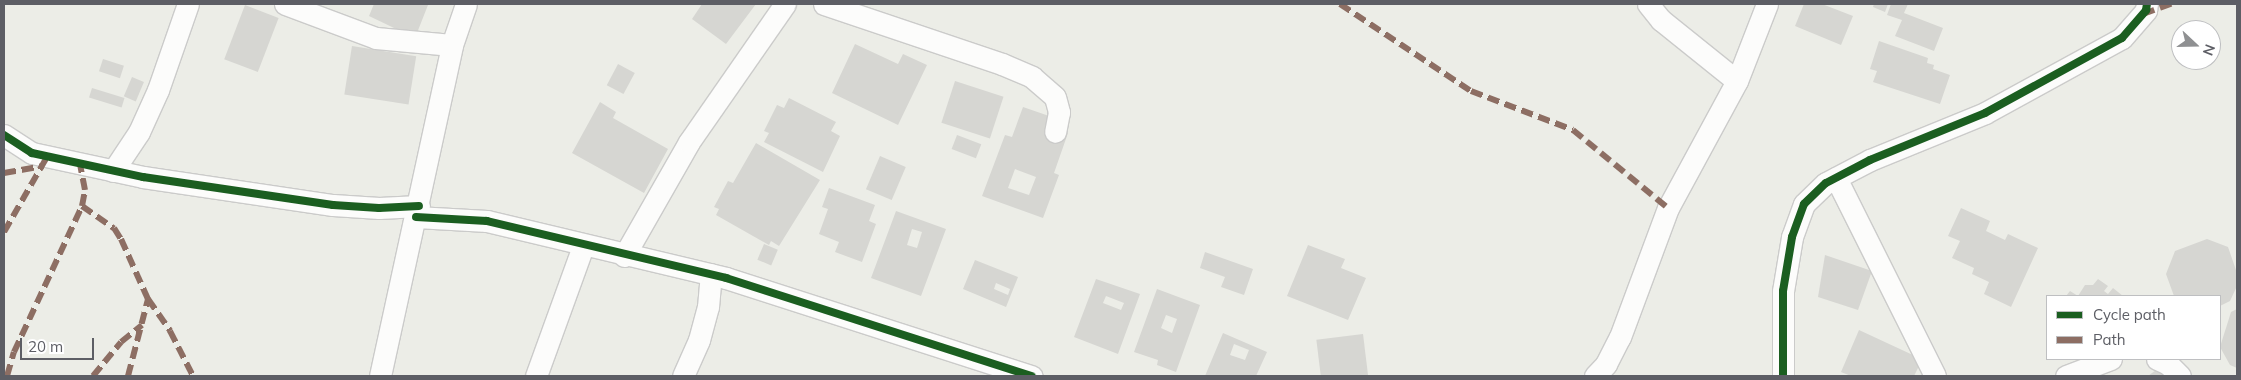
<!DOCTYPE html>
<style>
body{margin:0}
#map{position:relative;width:2241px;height:380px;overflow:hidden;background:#ecede7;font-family:Mulish,sans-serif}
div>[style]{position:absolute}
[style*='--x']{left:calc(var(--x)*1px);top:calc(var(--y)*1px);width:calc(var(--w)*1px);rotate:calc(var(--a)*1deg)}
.building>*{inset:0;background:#d6d6d2;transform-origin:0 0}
.roads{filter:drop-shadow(1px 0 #cbcbca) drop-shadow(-1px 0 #cbcbca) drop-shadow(0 1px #cbcbca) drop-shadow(0 -1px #cbcbca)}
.street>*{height:21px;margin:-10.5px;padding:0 10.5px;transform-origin:10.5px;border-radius:10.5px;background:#fcfcfb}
.quiet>*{height:6px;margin-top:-3px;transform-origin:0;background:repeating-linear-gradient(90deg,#8d6e63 0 12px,transparent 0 18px)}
.cycleway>*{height:8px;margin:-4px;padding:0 4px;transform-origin:4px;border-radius:4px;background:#1b5e20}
span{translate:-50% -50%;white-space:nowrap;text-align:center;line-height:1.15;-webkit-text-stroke:4.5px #fff;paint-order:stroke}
.frame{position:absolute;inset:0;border:5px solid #5d5e65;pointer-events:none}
.legend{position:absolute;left:2046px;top:295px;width:175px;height:65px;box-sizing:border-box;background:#fff;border:1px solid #bebfc1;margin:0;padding:6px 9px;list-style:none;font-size:15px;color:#5d5e65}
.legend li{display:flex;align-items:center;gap:10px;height:25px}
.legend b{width:25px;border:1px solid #bebfc1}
.north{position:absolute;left:2171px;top:20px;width:50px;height:50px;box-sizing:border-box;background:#fff;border:1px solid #bebfc1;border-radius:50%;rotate:111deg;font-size:14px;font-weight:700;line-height:20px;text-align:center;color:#5d5e65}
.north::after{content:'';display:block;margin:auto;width:18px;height:22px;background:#8f9092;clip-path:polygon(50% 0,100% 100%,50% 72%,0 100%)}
.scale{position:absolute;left:20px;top:338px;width:74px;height:22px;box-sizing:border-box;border:2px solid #5d5e65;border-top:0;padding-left:6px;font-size:15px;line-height:18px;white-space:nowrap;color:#5d5e65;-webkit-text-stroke:4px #fff;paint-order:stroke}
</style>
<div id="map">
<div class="building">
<i style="clip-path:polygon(374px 4px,426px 4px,428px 5px,415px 38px,369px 16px)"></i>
<i style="clip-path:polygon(702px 4px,756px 4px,726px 44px,692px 19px)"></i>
<i style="clip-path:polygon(1804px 4px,1822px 4px,1853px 16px,1841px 45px,1795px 26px)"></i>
<i style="clip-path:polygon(1874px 4px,1888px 4px,1885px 12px,1873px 7px)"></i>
<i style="clip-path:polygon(1891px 4px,1908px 4px,1904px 13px,1943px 28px,1934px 51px,1895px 36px,1902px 20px,1887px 15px)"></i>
<i style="left:245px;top:5px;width:36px;height:58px;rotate:21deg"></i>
<i style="clip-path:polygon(1879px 41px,1928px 58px,1927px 63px,1934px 65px,1933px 69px,1950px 75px,1940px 104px,1873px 82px,1877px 71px,1870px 69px)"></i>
<i style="clip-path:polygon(855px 44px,898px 64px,903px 54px,927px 65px,898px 125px,832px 93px)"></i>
<i style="left:352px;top:46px;width:65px;height:49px;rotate:9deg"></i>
<i style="left:103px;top:59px;width:22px;height:13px;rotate:18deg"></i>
<i style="left:618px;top:64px;width:19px;height:24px;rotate:28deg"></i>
<i style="left:132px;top:77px;width:13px;height:21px;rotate:23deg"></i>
<i style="left:955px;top:81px;width:51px;height:44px;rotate:18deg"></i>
<i style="left:92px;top:88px;width:34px;height:10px;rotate:17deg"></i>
<i style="clip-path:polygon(789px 98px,836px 122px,831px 131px,840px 136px,823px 172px,764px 142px,769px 133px,764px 131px,777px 105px,784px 108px)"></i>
<i style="clip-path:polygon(600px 102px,616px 112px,613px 118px,668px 149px,644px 193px,572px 153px)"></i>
<i style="clip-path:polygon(evenodd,1023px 107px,1052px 117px,1049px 126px,1068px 133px,1054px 173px,1059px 175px,1043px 218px,982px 196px,1005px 135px,1012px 137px,1023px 107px,1015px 169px,1036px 177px,1029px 195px,1008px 188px,1015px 169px)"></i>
<i style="left:957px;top:135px;width:26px;height:15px;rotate:21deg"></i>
<i style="clip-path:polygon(756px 143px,820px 180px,779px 246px,771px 241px,769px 245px,716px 215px,719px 209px,714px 207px,728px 181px,733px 183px)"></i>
<i style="left:880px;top:156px;width:28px;height:36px;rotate:23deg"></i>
<i style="clip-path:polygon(829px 188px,875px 205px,869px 221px,876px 224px,862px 262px,835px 252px,839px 242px,819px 234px,828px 209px,822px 207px)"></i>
<i style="clip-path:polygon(1961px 208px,1990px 221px,1986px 231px,2005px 240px,2008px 234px,2038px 248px,2011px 307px,1984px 294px,1989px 282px,1972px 274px,1974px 268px,1952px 258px,1960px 241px,1948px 236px)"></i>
<i style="clip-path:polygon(evenodd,896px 211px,946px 229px,921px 296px,871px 278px,896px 211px,912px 229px,922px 232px,917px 248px,907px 245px,912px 229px)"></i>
<i style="clip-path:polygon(2207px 239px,2228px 247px,2237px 273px,2237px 286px,2230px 301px,2220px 306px,2220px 296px,2174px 296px,2166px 274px,2175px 251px)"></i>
<i style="left:764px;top:244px;width:15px;height:17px;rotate:23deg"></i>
<i style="clip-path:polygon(1308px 245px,1345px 259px,1341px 268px,1366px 278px,1348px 320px,1287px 296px)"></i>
<i style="clip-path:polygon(1205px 252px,1253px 269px,1244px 295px,1221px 287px,1225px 277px,1200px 268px)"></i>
<i style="clip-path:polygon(1825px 255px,1872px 271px,1858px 310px,1818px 297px)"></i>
<i style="clip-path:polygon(evenodd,975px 260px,1018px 277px,1006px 307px,963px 289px,975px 260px,996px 283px,1010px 289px,1008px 295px,994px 289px,996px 283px)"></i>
<i style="clip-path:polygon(evenodd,1096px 279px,1140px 294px,1118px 354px,1074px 337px,1096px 279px,1106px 296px,1124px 303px,1121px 310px,1103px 303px,1106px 296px)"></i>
<i style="clip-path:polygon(2098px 279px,2108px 286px,2104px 291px,2108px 294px,2113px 288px,2123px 296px,2066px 296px,2070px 291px,2078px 296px,2085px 285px,2093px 285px)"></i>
<i style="clip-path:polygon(evenodd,1157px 289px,1200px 305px,1176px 372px,1157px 365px,1158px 360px,1134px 352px,1157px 289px,1166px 315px,1177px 319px,1172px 333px,1161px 328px,1166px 315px)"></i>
<i style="clip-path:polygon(2237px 309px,2237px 368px,2230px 365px,2220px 347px,2231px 312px)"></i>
<i style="clip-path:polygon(1859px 330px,1915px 356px,1919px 366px,1914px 376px,1851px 376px,1841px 372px)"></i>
<i style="clip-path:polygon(evenodd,1223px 333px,1267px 352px,1256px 376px,1205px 376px,1223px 333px,1234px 344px,1249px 350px,1245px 360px,1230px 355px,1234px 344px)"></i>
<i style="left:1363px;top:334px;width:42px;height:47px;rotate:83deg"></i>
<i style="clip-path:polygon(2164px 364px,2174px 376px,2148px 376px)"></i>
</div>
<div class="roads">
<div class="street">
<i style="--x:285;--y:4;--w:97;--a:20.5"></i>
<i style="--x:376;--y:38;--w:76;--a:5.3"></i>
<i style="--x:824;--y:4;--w:188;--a:18.6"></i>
<i style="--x:1002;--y:64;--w:33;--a:23"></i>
<i style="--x:1032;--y:77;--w:30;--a:41"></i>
<i style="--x:1055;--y:97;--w:16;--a:75"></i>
<i style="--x:1059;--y:112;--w:20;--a:101"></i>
<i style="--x:1648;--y:4;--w:21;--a:51"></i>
<i style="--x:1661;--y:20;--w:97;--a:38.8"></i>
<i style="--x:4;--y:135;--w:33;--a:33"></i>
<i style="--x:32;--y:153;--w:114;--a:12.2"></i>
<i style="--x:143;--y:177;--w:192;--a:8.4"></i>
<i style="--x:333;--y:205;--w:46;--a:3.7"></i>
<i style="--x:379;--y:208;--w:40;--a:-2.9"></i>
<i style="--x:113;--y:171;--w:47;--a:-56.3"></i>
<i style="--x:139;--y:132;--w:46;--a:-65.7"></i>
<i style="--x:158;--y:90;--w:91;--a:-70.8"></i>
<i style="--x:1836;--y:178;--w:221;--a:63.4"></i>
<i style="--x:416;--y:217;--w:71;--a:3.2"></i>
<i style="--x:487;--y:221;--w:246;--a:13.4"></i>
<i style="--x:726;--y:278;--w:321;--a:17.8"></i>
<i style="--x:624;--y:256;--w:131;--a:-60.3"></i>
<i style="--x:689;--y:142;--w:168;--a:-55.2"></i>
<i style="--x:2157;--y:359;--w:12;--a:24"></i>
<i style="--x:2168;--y:364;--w:17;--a:45"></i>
<i style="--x:380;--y:376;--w:339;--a:-77.7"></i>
<i style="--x:452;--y:45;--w:43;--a:-71.1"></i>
<i style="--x:536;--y:376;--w:138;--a:-70.1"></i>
<i style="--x:683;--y:376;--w:39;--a:-66"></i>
<i style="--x:699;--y:340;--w:34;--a:-75"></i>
<i style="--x:708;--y:307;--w:33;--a:-85"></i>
<i style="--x:1595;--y:376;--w:16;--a:-47"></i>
<i style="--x:1606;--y:364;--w:30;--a:-63"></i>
<i style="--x:1620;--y:337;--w:138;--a:-69.6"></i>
<i style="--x:1668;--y:208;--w:145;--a:-61.5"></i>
<i style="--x:1737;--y:81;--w:83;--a:-68.7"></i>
<i style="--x:1783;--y:376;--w:85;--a:-90"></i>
<i style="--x:1783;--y:291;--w:55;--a:-80.5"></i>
<i style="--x:1792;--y:237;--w:35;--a:-70"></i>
<i style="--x:1804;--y:204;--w:30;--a:-44"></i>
<i style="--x:1826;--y:183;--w:50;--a:-27.6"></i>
<i style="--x:1870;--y:160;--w:124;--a:-22.2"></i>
<i style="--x:1985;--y:113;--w:156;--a:-28.7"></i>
<i style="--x:2122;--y:38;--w:37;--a:-49"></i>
<i style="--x:2146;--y:10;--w:6;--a:-81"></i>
<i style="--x:2066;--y:376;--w:48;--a:-20.7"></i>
</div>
</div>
<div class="quiet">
<i style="--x:1340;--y:4;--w:157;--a:33.6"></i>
<i style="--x:1471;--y:91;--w:109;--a:20.9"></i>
<i style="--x:1573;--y:130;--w:123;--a:39.4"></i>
<i style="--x:2143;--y:14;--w:30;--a:-20"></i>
<i style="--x:4;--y:173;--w:40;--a:-10"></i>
<i style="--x:82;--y:206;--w:39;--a:35"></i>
<i style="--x:114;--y:228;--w:13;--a:58"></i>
<i style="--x:121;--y:239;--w:66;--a:65.8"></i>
<i style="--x:148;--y:299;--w:39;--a:55"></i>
<i style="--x:170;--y:331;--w:51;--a:62.9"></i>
<i style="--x:4;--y:232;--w:86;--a:-60.2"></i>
<i style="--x:7;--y:376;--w:25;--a:-74"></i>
<i style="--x:14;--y:352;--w:161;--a:-65"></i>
<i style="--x:82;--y:206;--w:16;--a:-79"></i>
<i style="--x:85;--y:190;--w:25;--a:-101"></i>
<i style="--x:93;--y:376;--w:44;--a:-50.5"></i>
<i style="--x:121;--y:342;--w:27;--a:-39"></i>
<i style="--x:128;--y:376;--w:80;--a:-75.4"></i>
</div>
<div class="cycleway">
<i style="--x:4;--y:135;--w:33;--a:33"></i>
<i style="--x:32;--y:153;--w:114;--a:12.2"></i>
<i style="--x:143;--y:177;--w:192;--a:8.4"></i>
<i style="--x:333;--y:205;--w:46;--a:3.7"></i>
<i style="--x:379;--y:208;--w:40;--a:-2.9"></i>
<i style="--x:416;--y:217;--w:71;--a:3.2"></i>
<i style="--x:487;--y:221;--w:246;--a:13.4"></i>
<i style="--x:726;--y:278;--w:321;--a:17.8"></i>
<i style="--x:1783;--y:376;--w:85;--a:-90"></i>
<i style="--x:1783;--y:291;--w:55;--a:-80.5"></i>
<i style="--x:1792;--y:237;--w:35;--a:-70"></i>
<i style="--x:1804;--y:204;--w:30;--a:-44"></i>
<i style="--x:1826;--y:183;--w:50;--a:-27.6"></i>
<i style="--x:1870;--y:160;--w:124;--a:-22.2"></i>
<i style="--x:1985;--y:113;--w:156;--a:-28.7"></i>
<i style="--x:2122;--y:38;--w:37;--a:-49"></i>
<i style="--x:2146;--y:10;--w:6;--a:-81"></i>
</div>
<div class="frame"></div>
<ul class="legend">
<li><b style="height:6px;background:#1b5e20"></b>Cycle path</li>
<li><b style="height:6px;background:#8d6e63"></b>Path</li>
</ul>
<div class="north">N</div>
<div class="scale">20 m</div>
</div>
